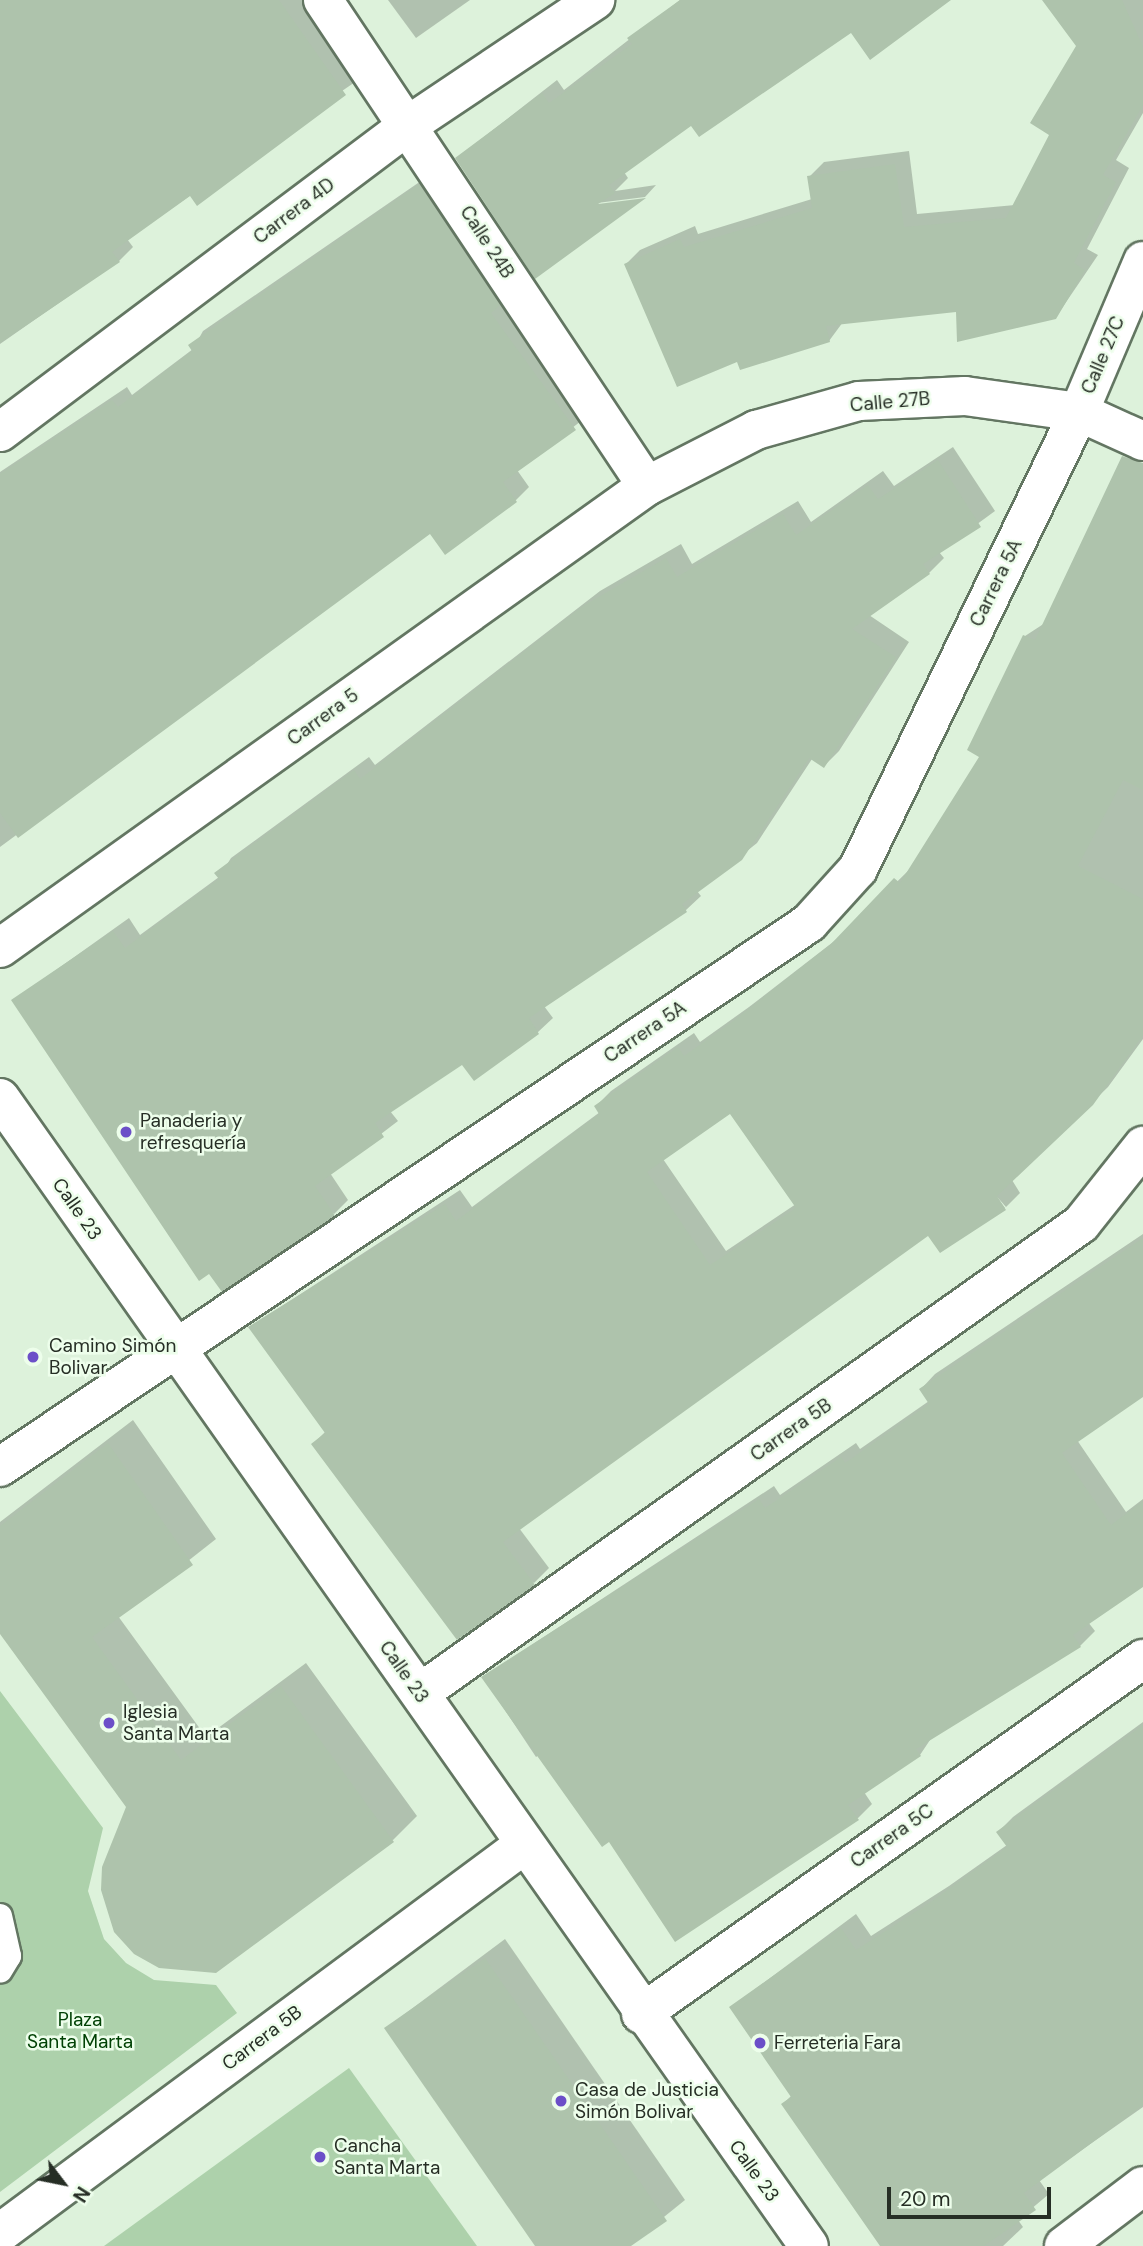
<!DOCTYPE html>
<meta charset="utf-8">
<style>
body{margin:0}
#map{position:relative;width:1143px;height:2246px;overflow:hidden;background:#ddf2db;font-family:"DM Sans",sans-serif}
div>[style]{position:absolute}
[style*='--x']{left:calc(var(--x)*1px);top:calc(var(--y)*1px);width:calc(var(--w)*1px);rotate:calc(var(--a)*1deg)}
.green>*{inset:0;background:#add1ab}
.shadow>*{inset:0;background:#0003}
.building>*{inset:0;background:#aec3ac}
.roads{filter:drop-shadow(2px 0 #637662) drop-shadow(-2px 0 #637662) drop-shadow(0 2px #637662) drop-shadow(0 -2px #637662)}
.service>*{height:24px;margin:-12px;padding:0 12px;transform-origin:12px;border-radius:12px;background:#fff}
.minor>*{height:38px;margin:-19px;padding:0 19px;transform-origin:19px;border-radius:19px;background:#fff}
.dots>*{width:19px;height:19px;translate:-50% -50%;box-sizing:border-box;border:4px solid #edfeeb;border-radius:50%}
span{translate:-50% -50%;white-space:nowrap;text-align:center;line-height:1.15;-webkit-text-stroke:5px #edfeeb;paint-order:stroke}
.street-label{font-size:19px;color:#262e25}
.poi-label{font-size:19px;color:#262e25}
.left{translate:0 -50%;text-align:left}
.park-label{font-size:19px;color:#004104}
.north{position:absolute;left:28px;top:2148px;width:70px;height:70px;-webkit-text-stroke:5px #edfeeb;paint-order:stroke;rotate:122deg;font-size:19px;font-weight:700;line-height:28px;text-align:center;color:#262e25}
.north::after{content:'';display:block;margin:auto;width:24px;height:32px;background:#262e25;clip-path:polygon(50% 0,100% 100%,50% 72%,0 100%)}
.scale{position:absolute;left:887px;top:2187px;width:164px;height:32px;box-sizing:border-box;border:4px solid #262e25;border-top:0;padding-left:9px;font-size:21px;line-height:24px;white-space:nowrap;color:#262e25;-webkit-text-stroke:5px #edfeeb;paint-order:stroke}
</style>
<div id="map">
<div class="green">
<i style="clip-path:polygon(0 1691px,103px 1828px,88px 1891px,104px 1939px,126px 1963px,154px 1980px,216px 1985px,237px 2013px,0 2192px)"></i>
<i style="clip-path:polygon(349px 2068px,477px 2246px,104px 2246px)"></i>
</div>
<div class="shadow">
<i style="clip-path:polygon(0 0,302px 0,358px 80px,127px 239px,133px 247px,119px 261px,0 344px)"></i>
<i style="clip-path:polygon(388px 0,470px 0,416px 38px)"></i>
<i style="clip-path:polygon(680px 0,944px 0,851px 31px,691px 123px,624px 172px,628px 178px,615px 191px,656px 185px,645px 197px,589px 204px,536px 277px,457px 158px,557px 80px,564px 90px)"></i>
<i style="clip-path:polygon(1044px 0,1143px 0,1143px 113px,1116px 160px,1129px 168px,1087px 249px,1098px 255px,1056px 317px,958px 310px,843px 322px,829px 341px,738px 359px,626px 264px,640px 250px,695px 226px,698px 234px,812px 199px,809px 177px,824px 162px,909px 151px,917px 214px,1015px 205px,1052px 134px,1078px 46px)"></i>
<i style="clip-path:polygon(434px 172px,589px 415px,517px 470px,529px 487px,516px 500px,430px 531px,0 847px,0 472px,127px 387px,132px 395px,193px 349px,203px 331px)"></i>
<i style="clip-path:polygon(953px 447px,995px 511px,939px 552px,944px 558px,929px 573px,869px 615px,909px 642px,839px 751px,824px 766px,812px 759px,757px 843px,697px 891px,701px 896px,686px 910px,544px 1006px,553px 1018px,538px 1032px,474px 1079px,463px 1062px,390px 1111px,398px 1121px,330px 1173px,348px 1200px,334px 1214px,14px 1000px,129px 918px,140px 935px,219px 877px,231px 858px,369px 757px,375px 765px,600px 591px,681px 544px,692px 564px,798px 501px,811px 522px,883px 471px,894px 486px)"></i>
<i style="clip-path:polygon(evenodd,1131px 458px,1143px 464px,1143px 1039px,1108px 1087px,1012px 1180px,1020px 1193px,1006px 1207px,991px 1190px,1005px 1208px,929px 1233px,519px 1528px,549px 1568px,534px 1583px,313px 1444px,326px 1431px,250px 1327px,460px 1190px,472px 1207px,600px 1112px,596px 1106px,611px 1091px,694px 1033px,700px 1042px,749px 1007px,846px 932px,913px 866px,982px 756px,1025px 636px,1045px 623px,1115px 474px,1131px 458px,731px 1111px,796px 1204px,726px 1251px,663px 1159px,731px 1111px)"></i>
<i style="clip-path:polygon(1143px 1234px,1143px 1395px,1077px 1440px,1126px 1512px,1143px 1499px,1143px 1584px,1088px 1622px,1095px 1631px,1080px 1646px,932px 1737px,920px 1755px,864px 1792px,872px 1804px,858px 1818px,609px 1840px,542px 1753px,536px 1757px,483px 1677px,774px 1486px,780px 1495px,856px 1443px,860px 1449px,929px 1401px,921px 1389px,935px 1374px)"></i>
<i style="clip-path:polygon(133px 1420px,216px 1539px,118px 1616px,206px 1737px,306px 1663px,417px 1816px,393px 1840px,128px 1807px,0 1631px,0 1522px)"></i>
<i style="clip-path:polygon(1143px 1722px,1143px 2107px,1039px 2180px,1049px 2194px,1018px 2220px,1023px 2227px,1003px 2246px,882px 2246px,783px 2104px,792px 2095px,731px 2007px,856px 1914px,871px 1936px,949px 1886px,1007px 1845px,998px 1832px,1013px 1817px)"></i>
<i style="clip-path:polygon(505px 1939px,685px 2200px,628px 2246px,537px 2246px,386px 2028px)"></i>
</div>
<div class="building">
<i style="clip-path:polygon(0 0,279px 0,346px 95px,197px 206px,190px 196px,112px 252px,120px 262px,0 343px)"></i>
<i style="clip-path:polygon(680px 0,951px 0,870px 60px,851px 33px,699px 137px,691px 126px,609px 185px,615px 193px,598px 204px,646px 198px,535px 279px,455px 158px,542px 93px,549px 103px,632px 44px,627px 38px)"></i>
<i style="clip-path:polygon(1042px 0,1122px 0,1143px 47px,1143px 105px,1103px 175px,1116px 182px,1074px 263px,1085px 270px,1056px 319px,957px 342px,956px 312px,826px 326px,830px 342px,740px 370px,737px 362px,677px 387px,624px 264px,680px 239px,684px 247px,812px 208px,807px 176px,895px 164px,904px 227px,1006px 218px,1049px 135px,1030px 123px,1076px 46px)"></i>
<i style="clip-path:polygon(419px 184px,500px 305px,491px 313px,576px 430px,503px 482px,517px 502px,445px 555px,430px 534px,18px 838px,0 813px,0 474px,112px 400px,118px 407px,192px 351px,188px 345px)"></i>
<i style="clip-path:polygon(evenodd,1122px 456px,1143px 463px,1143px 790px,1123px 780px,1078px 866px,1143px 899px,1143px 1035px,1093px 1105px,997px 1196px,1006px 1210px,940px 1253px,928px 1236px,503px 1542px,535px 1585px,457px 1640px,311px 1444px,325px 1433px,248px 1327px,445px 1204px,456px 1221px,599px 1114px,594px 1106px,678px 1047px,684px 1056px,732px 1022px,831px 944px,894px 878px,900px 883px,979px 757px,967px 750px,1023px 635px,1035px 640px,1122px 456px,730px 1114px,796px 1208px,710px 1265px,647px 1172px,730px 1114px)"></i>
<i style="clip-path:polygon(938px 460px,981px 527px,923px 564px,930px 574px,852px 629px,896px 657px,824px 768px,809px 758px,742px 860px,682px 904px,687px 912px,529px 1018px,539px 1034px,474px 1081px,462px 1065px,375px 1123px,384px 1137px,315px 1186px,335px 1216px,222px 1292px,209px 1274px,199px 1281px,11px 1000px,113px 931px,125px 948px,219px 879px,214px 873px,354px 770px,360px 779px,583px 606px,666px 558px,677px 577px,783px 514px,796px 535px,868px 485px,878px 499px)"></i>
<i style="clip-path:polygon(1143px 1238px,1143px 1397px,1062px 1453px,1111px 1525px,1143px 1501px,1143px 1587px,1073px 1635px,1081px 1647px,916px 1749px,921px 1756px,848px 1805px,859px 1820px,675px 1942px,609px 1842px,602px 1847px,481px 1677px,759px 1499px,765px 1508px,841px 1457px,845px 1463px,929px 1404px,919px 1389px)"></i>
<i style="clip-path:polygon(108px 1443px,193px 1565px,92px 1637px,181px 1760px,281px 1686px,394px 1842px,216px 1973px,159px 1968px,134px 1954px,114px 1932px,101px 1890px,102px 1867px,126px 1807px,0 1634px,0 1526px)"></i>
<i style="clip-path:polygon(1143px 1725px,1143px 2105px,1024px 2193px,1036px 2210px,984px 2246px,880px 2246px,781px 2104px,791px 2097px,729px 2007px,841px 1928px,856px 1950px,932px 1901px,1007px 1847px,996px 1832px)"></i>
<i style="clip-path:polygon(485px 1958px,667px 2221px,631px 2246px,535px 2246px,384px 2028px)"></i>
</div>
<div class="roads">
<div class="service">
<i style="--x:0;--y:1916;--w:41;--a:77.3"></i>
<i style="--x:9;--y:1956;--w:17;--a:121"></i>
</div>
<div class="minor">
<i style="--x:323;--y:0;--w:584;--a:56.31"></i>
<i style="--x:0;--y:432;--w:513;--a:-36.91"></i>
<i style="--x:410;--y:124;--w:223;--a:-33.8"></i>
<i style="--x:0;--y:948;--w:795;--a:-35.53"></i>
<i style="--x:647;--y:486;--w:123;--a:-27.2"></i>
<i style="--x:756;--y:430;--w:107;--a:-15.7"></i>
<i style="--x:859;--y:401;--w:106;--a:-2.7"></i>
<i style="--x:965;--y:396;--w:115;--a:8"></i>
<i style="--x:1079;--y:412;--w:70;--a:24.4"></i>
<i style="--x:0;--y:1098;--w:1404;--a:54.83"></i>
<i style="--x:0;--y:1467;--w:975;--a:-33.92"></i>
<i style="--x:809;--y:923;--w:73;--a:-47.8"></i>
<i style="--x:858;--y:869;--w:508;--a:-64.19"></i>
<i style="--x:1079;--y:412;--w:164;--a:-67"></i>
<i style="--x:420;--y:1693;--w:810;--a:-35.36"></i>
<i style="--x:1081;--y:1224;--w:100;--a:-51.5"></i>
<i style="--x:641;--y:2014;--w:615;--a:-35.27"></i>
<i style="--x:0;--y:2233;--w:653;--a:-36.54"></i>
<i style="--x:1064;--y:2246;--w:99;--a:-37.2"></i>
</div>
</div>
<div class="dots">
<i style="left:126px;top:1132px;background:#6c4fc8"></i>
<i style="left:33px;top:1357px;background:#6c4fc8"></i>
<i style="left:109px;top:1723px;background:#6c4fc8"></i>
<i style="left:760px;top:2043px;background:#6c4fc8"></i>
<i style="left:561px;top:2101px;background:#6c4fc8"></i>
<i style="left:320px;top:2157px;background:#6c4fc8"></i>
</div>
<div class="street-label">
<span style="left:294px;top:211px;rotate:-37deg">Carrera 4D</span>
<span style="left:487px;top:242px;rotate:57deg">Calle 24B</span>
<span style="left:1103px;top:355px;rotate:-67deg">Calle 27C</span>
<span style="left:890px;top:402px;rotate:-5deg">Calle 27B</span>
<span style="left:996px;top:583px;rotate:-64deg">Carrera 5A</span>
<span style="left:323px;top:717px;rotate:-36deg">Carrera 5</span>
<span style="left:645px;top:1032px;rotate:-34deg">Carrera 5A</span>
<span style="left:77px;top:1209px;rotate:55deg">Calle 23</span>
<span style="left:791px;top:1430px;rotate:-35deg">Carrera 5B</span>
<span style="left:404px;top:1672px;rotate:55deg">Calle 23</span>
<span style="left:892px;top:1836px;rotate:-35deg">Carrera 5C</span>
<span style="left:262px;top:2038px;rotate:-37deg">Carrera 5B</span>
<span style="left:754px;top:2171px;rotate:54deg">Calle 23</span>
</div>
<div class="poi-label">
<span class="left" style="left:140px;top:1132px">Panaderia y<br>refresquería</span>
<span class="left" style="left:49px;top:1357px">Camino Simón<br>Bolivar</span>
<span class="left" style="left:123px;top:1723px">Iglesia<br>Santa Marta</span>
<span class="left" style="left:774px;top:2043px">Ferreteria Fara</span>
<span class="left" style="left:575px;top:2101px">Casa de Justicia<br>Simón Bolivar</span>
<span class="left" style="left:334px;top:2157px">Cancha<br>Santa Marta</span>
</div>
<div class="park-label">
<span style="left:80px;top:2031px">Plaza<br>Santa Marta</span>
</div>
<div class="north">N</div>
<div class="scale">20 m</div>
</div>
